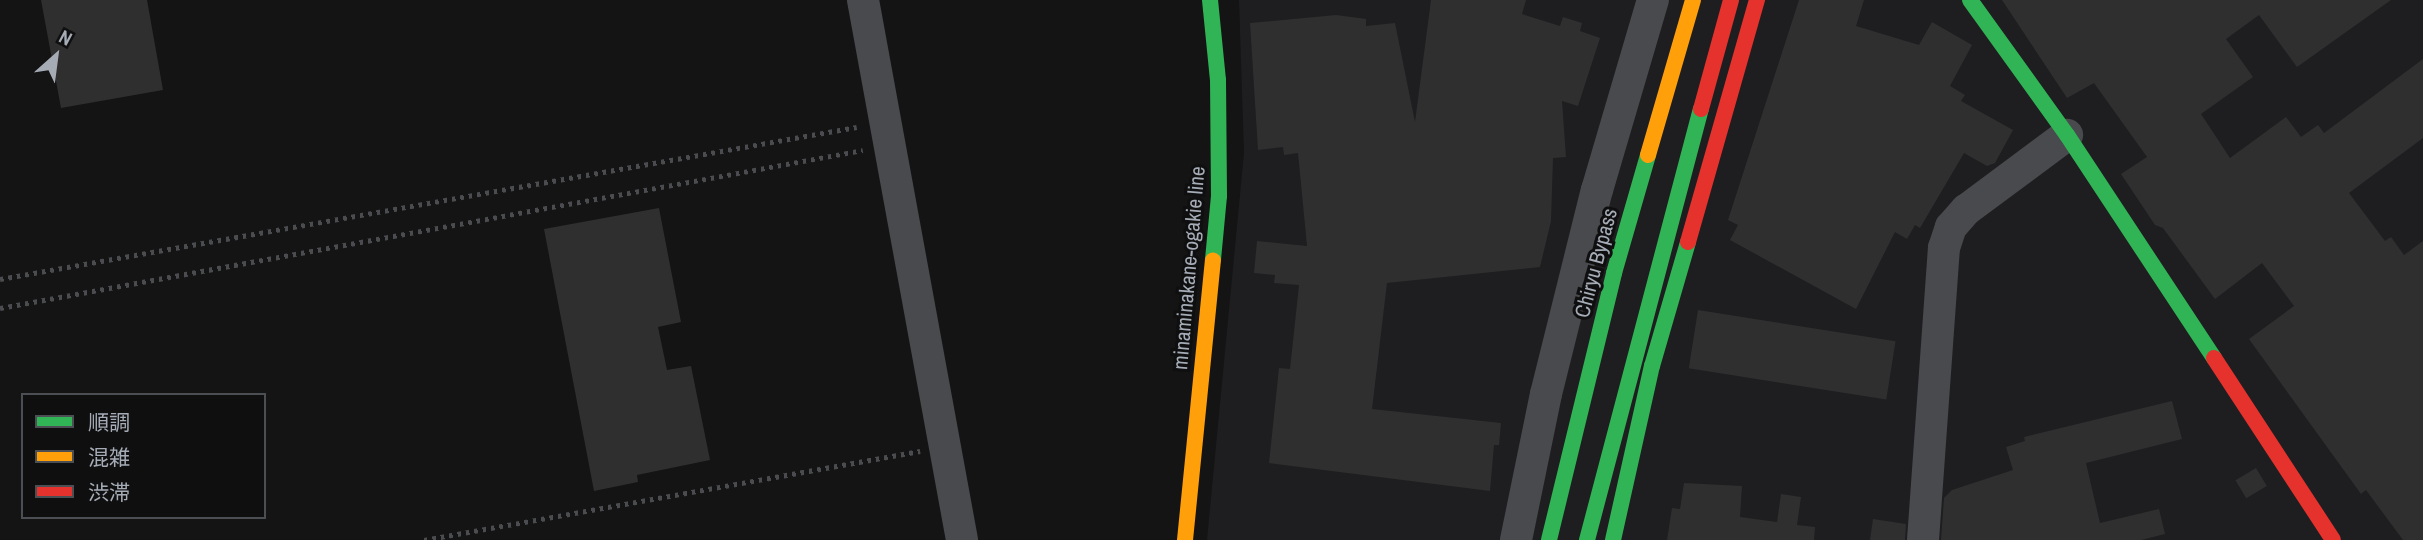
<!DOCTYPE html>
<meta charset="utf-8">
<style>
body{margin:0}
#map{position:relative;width:2423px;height:540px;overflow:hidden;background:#141415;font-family:"Archivo Narrow","Noto Sans JP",sans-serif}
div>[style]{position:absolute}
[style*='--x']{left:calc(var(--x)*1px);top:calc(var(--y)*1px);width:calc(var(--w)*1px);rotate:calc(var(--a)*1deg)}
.built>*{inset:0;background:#1e1e20}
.building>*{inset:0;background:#2f2f30;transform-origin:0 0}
.path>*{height:4.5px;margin-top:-2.25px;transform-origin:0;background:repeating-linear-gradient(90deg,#4a4c4f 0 3.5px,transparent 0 8.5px)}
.street>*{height:32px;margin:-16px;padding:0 16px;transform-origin:16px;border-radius:16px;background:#494a4d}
.fast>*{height:16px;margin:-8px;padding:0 8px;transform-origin:8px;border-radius:8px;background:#30b455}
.slow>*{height:16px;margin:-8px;padding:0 8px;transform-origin:8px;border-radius:8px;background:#ff9f0a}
.jam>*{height:16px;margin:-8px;padding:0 8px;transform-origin:8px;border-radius:8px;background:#e5322d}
span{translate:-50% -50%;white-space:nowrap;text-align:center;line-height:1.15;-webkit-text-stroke:6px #0f0f10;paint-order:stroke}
.street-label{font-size:21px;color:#a5acb6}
.legend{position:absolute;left:21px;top:393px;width:245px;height:126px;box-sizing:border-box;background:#0f0f10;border:2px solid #4b4e52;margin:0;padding:9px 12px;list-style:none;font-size:21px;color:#a5acb6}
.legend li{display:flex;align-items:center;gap:14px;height:35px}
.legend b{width:35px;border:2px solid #4b4e52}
.north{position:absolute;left:21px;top:21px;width:70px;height:70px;-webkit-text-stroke:5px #0f0f10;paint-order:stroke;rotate:28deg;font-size:19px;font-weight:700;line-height:28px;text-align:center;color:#a5acb6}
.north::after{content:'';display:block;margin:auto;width:24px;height:32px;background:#a5acb6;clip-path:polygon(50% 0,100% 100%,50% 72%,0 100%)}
</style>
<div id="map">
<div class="built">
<i style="clip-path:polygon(1239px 0,2423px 0,2423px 540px,1207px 540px,1244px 153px)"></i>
</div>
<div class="building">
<i style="clip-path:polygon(41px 0,147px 0,163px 90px,61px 108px)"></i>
<i style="clip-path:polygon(1431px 0,1526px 0,1522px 14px,1560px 26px,1563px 17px,1582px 23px,1580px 31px,1600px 38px,1578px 106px,1562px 101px,1566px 157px,1553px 158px,1551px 221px,1540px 267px,1387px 283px,1372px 409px,1501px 423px,1499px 445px,1494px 445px,1490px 491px,1269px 463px,1279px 368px,1290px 369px,1299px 285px,1274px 283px,1275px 275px,1254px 273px,1257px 241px,1307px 246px,1298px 153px,1284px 155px,1283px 147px,1258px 150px,1250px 23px,1336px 15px,1366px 19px,1366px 26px,1395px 23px,1415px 122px)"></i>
<i style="clip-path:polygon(1799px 0,1864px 0,1856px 26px,1919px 45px,1932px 22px,1972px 45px,1950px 86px,1965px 95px,1961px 101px,2013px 130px,1995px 163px,1987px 166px,1964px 153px,1920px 228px,1915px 225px,1907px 239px,1895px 232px,1856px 309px,1730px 240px,1738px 225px,1728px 220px)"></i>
<i style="clip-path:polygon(2002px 0,2391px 0,2297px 67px,2259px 15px,2226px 39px,2253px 77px,2201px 114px,2230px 158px,2286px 117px,2301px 137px,2318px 125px,2324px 133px,2423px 59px,2423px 138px,2349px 193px,2385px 241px,2391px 237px,2404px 255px,2423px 241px,2423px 540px,2403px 540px,2366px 490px,2361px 494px,2249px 339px,2294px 306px,2262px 263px,2215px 299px,2163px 228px,2155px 225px,2121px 174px,2147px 157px,2094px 83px,2067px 98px)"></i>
<i style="clip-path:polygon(659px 208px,681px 322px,658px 327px,667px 370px,691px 366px,710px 460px,637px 475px,638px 482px,594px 491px,544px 229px)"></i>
<i style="left:1698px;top:310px;width:200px;height:59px;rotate:9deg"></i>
<i style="clip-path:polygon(2172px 401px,2182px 439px,2086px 463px,2100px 523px,2159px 509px,2165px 534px,2141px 540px,1941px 540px,1944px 498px,1952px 490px,2013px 470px,2006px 447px,2025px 441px,2024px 437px)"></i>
<i style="left:2256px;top:468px;width:21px;height:24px;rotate:59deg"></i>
<i style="clip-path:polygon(1684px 483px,1742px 486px,1740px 517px,1777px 522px,1781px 494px,1801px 497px,1797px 525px,1815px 527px,1814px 540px,1667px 540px,1672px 508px,1680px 509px)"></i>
<i style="clip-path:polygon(1873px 519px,1906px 524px,1905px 540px,1870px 540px)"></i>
</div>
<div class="path">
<i style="--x:0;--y:279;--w:870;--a:-10.06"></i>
<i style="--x:0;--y:308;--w:877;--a:-10.37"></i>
<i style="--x:424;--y:540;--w:504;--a:-10.17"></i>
</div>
<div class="street">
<i style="--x:863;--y:0;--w:549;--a:79.61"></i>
<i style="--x:1516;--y:540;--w:149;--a:-78.4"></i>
<i style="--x:1546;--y:394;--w:210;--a:-76"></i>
<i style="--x:1597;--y:190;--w:198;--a:-73.6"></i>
<i style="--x:1923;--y:540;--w:293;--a:-85.9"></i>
<i style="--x:1944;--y:248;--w:22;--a:-72"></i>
<i style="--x:1951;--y:227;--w:23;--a:-49"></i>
<i style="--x:1966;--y:210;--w:126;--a:-36.6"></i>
</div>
<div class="fast">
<i style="--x:1210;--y:0;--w:80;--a:84.3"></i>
<i style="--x:1218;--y:80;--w:116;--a:89.5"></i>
<i style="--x:1219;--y:196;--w:64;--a:95.4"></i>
<i style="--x:1970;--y:0;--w:166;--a:54.3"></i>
<i style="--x:2067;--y:135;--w:267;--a:56.6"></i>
<i style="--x:1549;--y:540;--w:275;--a:-76.3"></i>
<i style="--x:1614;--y:273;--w:123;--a:-73.9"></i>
<i style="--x:1587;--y:540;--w:446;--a:-75.2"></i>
<i style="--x:1613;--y:540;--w:178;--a:-77.4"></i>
<i style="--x:1652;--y:366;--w:129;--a:-73.8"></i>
</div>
<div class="slow">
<i style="--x:1648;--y:155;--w:161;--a:-73.8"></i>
<i style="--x:1185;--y:540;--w:281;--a:-84.3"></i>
</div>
<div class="jam">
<i style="--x:1701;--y:109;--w:113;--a:-74.6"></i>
<i style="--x:1688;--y:242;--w:252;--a:-74.1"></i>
<i style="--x:2214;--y:358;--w:217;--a:56.8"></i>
</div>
<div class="street-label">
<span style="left:1596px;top:263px;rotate:-75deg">Chiryu Bypass</span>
<span style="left:1189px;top:268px;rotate:-85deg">minaminakane-ogakie line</span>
</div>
<ul class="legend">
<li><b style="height:9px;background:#30b455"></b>順調</li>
<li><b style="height:9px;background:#ff9f0a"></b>混雑</li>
<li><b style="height:9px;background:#e5322d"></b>渋滞</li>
</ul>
<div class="north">N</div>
</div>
